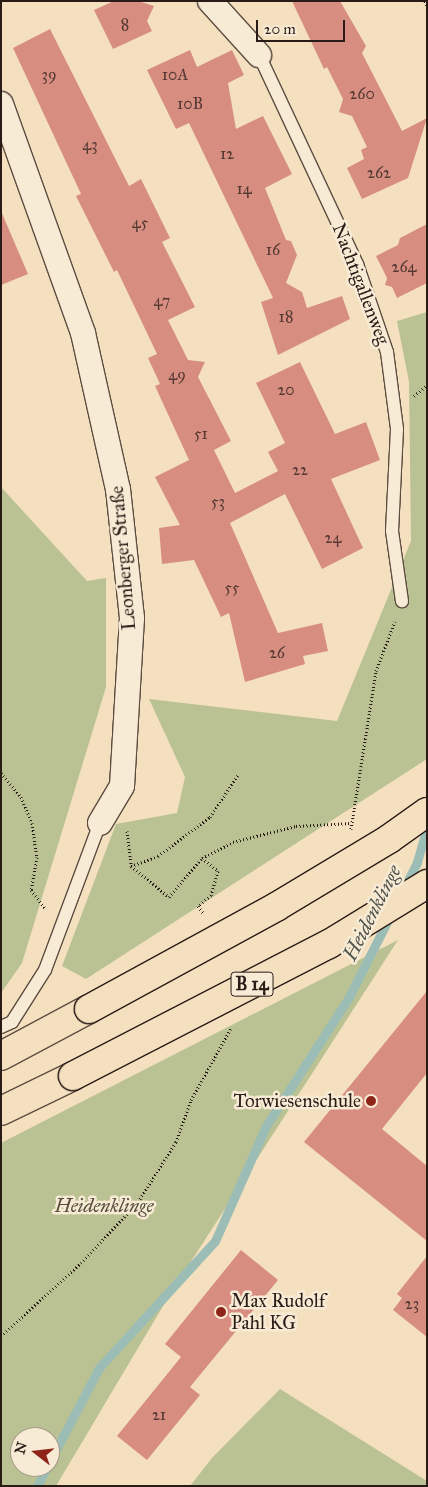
<!DOCTYPE html>
<meta charset="utf-8">
<style>
body{margin:0}
#map{position:relative;width:428px;height:1487px;overflow:hidden;background:#f4e0bf;font-family:"IM FELL Great Primer",serif}
div>[style]{position:absolute}
[style*='--x']{left:calc(var(--x)*1px);top:calc(var(--y)*1px);width:calc(var(--w)*1px);rotate:calc(var(--a)*1deg)}
.green>*{inset:0;background:#bac293}
.stream>*{height:9px;margin:-4.5px;padding:0 4.5px;transform-origin:4.5px;border-radius:4.5px;background:#9cbdb5}
.building>*{inset:0;background:#d78e81}
.path>*{height:3px;margin-top:-1.5px;transform-origin:0;background:repeating-linear-gradient(90deg,#291c17 0 1px,transparent 0 3.5px)}
.roads{filter:drop-shadow(1px 0 #5c4d41) drop-shadow(-1px 0 #5c4d41) drop-shadow(0 1px #5c4d41) drop-shadow(0 -1px #5c4d41)}
.lane>*{height:12px;margin:-6px;padding:0 6px;transform-origin:6px;border-radius:6px;background:#f8ebd5}
.street>*{height:24px;margin:-12px;padding:0 12px;transform-origin:12px;border-radius:12px;background:#f8ebd5}
.highway>*{height:28px;margin:-14px;padding:0 14px;transform-origin:14px;border-radius:14px;background:#f4e0bf}
.bridges{filter:drop-shadow(1px 0 #291c17) drop-shadow(-1px 0 #291c17) drop-shadow(0 1px #291c17) drop-shadow(0 -1px #291c17)}
.highway-bridge>*{height:28px;margin:-14px;padding:0 14px;transform-origin:14px;border-radius:14px;background:#f4e0bf}
.dots>*{width:14px;height:14px;translate:-50% -50%;box-sizing:border-box;border:2px solid #f8ebd5;border-radius:50%}
span{translate:-50% -50%;white-space:nowrap;text-align:center;line-height:1.15;-webkit-text-stroke:5px #f8ebd5;paint-order:stroke}
.number-label{font-size:16px;color:#543832}
.number-label span{-webkit-text-stroke-width:0}
.shield-label span{padding:1px 4px;background:#f8ebd5;border:1px solid;border-radius:4px;-webkit-text-stroke-width:0}
.shield-label{font-size:18px;color:#291c17;font-weight:700}
.street-label{font-size:19px;color:#291c17}
.poi-label{font-size:19px;color:#291c17}
.right{translate:-100% -50%;text-align:right}
.left{translate:0 -50%;text-align:left}
.park-label{font-size:19px;color:#544e3c;font-style:italic}
.water-label{font-size:20px;color:#51544e;font-style:italic}
.frame{position:absolute;inset:0;border:2px solid #291c17;pointer-events:none}
.north{position:absolute;left:10px;top:1427px;width:50px;height:50px;box-sizing:border-box;background:#f8ebd5;border:1px solid #a59889;border-radius:50%;rotate:286deg;font-size:14px;font-weight:700;line-height:20px;text-align:center;color:#291c17}
.north::after{content:'';display:block;margin:auto;width:18px;height:22px;background:#8f2418;clip-path:polygon(50% 0,100% 100%,50% 72%,0 100%)}
.scale{position:absolute;left:256px;top:20px;width:89px;height:22px;box-sizing:border-box;border:2px solid #291c17;border-top:0;padding-left:6px;font-size:15px;line-height:18px;white-space:nowrap;color:#291c17;-webkit-text-stroke:4px #f8ebd5;paint-order:stroke}
</style>
<div id="map">
<div class="green">
<i style="clip-path:polygon(427px 312px,427px 759px,86px 979px,62px 966px,116px 824px,177px 813px,185px 777px,149px 699px,337px 721px,411px 541px,409px 382px,397px 321px)"></i>
<i style="clip-path:polygon(1px 487px,87px 581px,106px 578px,106px 687px,22px 963px,1px 993px)"></i>
<i style="clip-path:polygon(evenodd,398px 940px,172px 1291px,56px 1486px,1px 1486px,1px 1143px,398px 940px,20px 1437px,50px 1437px,50px 1467px,20px 1467px,20px 1437px)"></i>
<i style="clip-path:polygon(280px 1389px,427px 1481px,427px 1486px,190px 1486px,212px 1458px)"></i>
</div>
<div class="stream">
<i style="--x:404;--y:888;--w:29;--a:-63"></i>
<i style="--x:417;--y:862;--w:36;--a:-74"></i>
<i style="--x:50;--y:1461;--w:105;--a:-62.2"></i>
<i style="--x:99;--y:1368;--w:172;--a:-47.6"></i>
<i style="--x:215;--y:1241;--w:126;--a:-66.1"></i>
<i style="--x:266;--y:1126;--w:153;--a:-57.2"></i>
<i style="--x:349;--y:997;--w:91;--a:-63.2"></i>
<i style="--x:37;--y:1486;--w:21;--a:-62"></i>
</div>
<div class="building">
<i style="clip-path:polygon(114px 1px,138px 1px,154px 6px,147px 21px,152px 31px,113px 49px,94px 10px)"></i>
<i style="clip-path:polygon(292px 1px,340px 1px,366px 46px,362px 53px,402px 131px,427px 118px,408px 178px,362px 199px,347px 168px,364px 159px,361px 150px,367px 147px,352px 116px,339px 112px,343px 99px,327px 67px,324px 69px)"></i>
<i style="clip-path:polygon(50px 29px,129px 186px,141px 179px,170px 238px,162px 242px,195px 307px,168px 320px,188px 360px,205px 362px,198px 377px,231px 441px,214px 450px,235px 493px,278px 471px,268px 452px,285px 443px,256px 383px,300px 362px,335px 434px,366px 422px,380px 460px,331px 479px,363px 548px,322px 569px,285px 494px,230px 523px,278px 633px,322px 623px,328px 651px,303px 656px,305px 664px,245px 682px,229px 613px,221px 617px,194px 560px,162px 564px,159px 528px,180px 525px,155px 477px,189px 460px,155px 386px,160px 384px,148px 358px,157px 354px,117px 270px,114px 272px,76px 196px,81px 194px,13px 48px)"></i>
<i style="clip-path:polygon(190px 50px,197px 67px,232px 50px,244px 75px,228px 83px,236px 129px,263px 116px,292px 174px,265px 188px,286px 240px,291px 241px,297px 255px,286px 283px,302px 292px,307px 308px,342px 296px,350px 319px,278px 355px,261px 302px,273px 298px,189px 123px,176px 129px,147px 70px)"></i>
<i style="clip-path:polygon(1px 211px,28px 274px,1px 285px)"></i>
<i style="clip-path:polygon(427px 224px,427px 283px,397px 298px,392px 287px,385px 285px,387px 278px,376px 256px,398px 245px,400px 238px)"></i>
<i style="clip-path:polygon(427px 991px,427px 1073px,382px 1129px,427px 1166px,427px 1241px,304px 1142px)"></i>
<i style="clip-path:polygon(241px 1250px,278px 1280px,190px 1387px,200px 1395px,147px 1460px,117px 1436px,181px 1357px,165px 1344px)"></i>
<i style="clip-path:polygon(427px 1256px,427px 1337px,393px 1310px,402px 1298px,397px 1294px)"></i>
</div>
<div class="path">
<i style="--x:425;--y:1;--w:5;--a:68"></i>
<i style="--x:414;--y:396;--w:17;--a:-40"></i>
<i style="--x:1;--y:773;--w:31;--a:50"></i>
<i style="--x:21;--y:797;--w:28;--a:67"></i>
<i style="--x:32;--y:823;--w:34;--a:82"></i>
<i style="--x:37;--y:857;--w:34;--a:100"></i>
<i style="--x:31;--y:890;--w:24;--a:52"></i>
<i style="--x:351;--y:829;--w:160;--a:-81"></i>
<i style="--x:376;--y:671;--w:53;--a:-69.2"></i>
<i style="--x:127;--y:831;--w:35;--a:83"></i>
<i style="--x:131;--y:866;--w:29;--a:-20"></i>
<i style="--x:158;--y:856;--w:65;--a:-36.9"></i>
<i style="--x:210;--y:817;--w:50;--a:-56.3"></i>
<i style="--x:202;--y:858;--w:21;--a:39"></i>
<i style="--x:218;--y:871;--w:25;--a:106"></i>
<i style="--x:211;--y:895;--w:17;--a:140"></i>
<i style="--x:198;--y:906;--w:10;--a:53"></i>
<i style="--x:131;--y:866;--w:49;--a:39.2"></i>
<i style="--x:169;--y:897;--w:51;--a:-49.8"></i>
<i style="--x:202;--y:858;--w:35;--a:-27"></i>
<i style="--x:233;--y:842;--w:65;--a:-14.3"></i>
<i style="--x:296;--y:826;--w:56;--a:-3.1"></i>
<i style="--x:1;--y:1336;--w:108;--a:-42.4"></i>
<i style="--x:81;--y:1263;--w:83;--a:-46.9"></i>
<i style="--x:138;--y:1202;--w:71;--a:-57.7"></i>
<i style="--x:176;--y:1142;--w:45;--a:-70.3"></i>
<i style="--x:191;--y:1100;--w:82;--a:-60.9"></i>
</div>
<div class="roads">
<div class="lane">
<i style="--x:259;--y:55;--w:231;--a:64.9"></i>
<i style="--x:357;--y:264;--w:93;--a:71.2"></i>
<i style="--x:387;--y:352;--w:78;--a:82.6"></i>
<i style="--x:397;--y:429;--w:102;--a:92.8"></i>
<i style="--x:392;--y:531;--w:71;--a:81.9"></i>
<i style="--x:1;--y:1027;--w:12;--a:-24"></i>
<i style="--x:12;--y:1022;--w:62;--a:-57.6"></i>
<i style="--x:45;--y:970;--w:157;--a:-69.5"></i>
</div>
<div class="street">
<i style="--x:210;--y:1;--w:73;--a:47.8"></i>
<i style="--x:1;--y:104;--w:243;--a:70.3"></i>
<i style="--x:83;--y:333;--w:160;--a:77.4"></i>
<i style="--x:118;--y:489;--w:130;--a:83.8"></i>
<i style="--x:132;--y:618;--w:168;--a:93.4"></i>
<i style="--x:122;--y:786;--w:43;--a:120.7"></i>
</div>
<div class="highway">
<i style="--x:1;--y:1056;--w:100;--a:-28.1"></i>
<i style="--x:1;--y:1111;--w:80;--a:-25.9"></i>
</div>
</div>
<div class="bridges">
<div class="highway-bridge">
<i style="--x:89;--y:1009;--w:213;--a:-28.6"></i>
<i style="--x:276;--y:907;--w:132;--a:-31"></i>
<i style="--x:389;--y:839;--w:47;--a:-35.4"></i>
<i style="--x:73;--y:1076;--w:288;--a:-27.3"></i>
<i style="--x:329;--y:944;--w:115;--a:-31.5"></i>
</div>
</div>
<div class="dots">
<i style="left:371px;top:1101px;background:#8f2418"></i>
<i style="left:221px;top:1312px;background:#8f2418"></i>
</div>
<div class="number-label">
<span style="left:125px;top:25px">8</span>
<span style="left:49px;top:75px">39</span>
<span style="left:175px;top:75px">10A</span>
<span style="left:362px;top:94px">260</span>
<span style="left:190px;top:104px">10B</span>
<span style="left:90px;top:145px">43</span>
<span style="left:227px;top:154px">12</span>
<span style="left:379px;top:173px">262</span>
<span style="left:244px;top:189px">14</span>
<span style="left:140px;top:223px">45</span>
<span style="left:273px;top:250px">16</span>
<span style="left:404px;top:267px">264</span>
<span style="left:162px;top:301px">47</span>
<span style="left:286px;top:317px">18</span>
<span style="left:177px;top:375px">49</span>
<span style="left:286px;top:390px">20</span>
<span style="left:201px;top:434px">51</span>
<span style="left:300px;top:470px">22</span>
<span style="left:218px;top:502px">53</span>
<span style="left:333px;top:538px">24</span>
<span style="left:232px;top:588px">55</span>
<span style="left:277px;top:653px">26</span>
<span style="left:412px;top:1304px">23</span>
<span style="left:159px;top:1415px">21</span>
</div>
<div class="shield-label">
<span style="left:252px;top:984px">B 14</span>
</div>
<div class="street-label">
<span style="left:361px;top:284px;rotate:69deg">Nachtigallenweg</span>
<span style="left:123px;top:558px;rotate:-95deg">Leonberger Straße</span>
</div>
<div class="poi-label">
<span class="right" style="left:361px;top:1101px">Torwiesenschule</span>
<span class="left" style="left:231px;top:1312px">Max Rudolf<br>Pahl KG</span>
</div>
<div class="park-label">
<span style="left:104px;top:1206px">Heidenklinge</span>
</div>
<div class="water-label">
<span style="left:372px;top:913px;rotate:-63deg">Heidenklinge</span>
</div>
<div class="frame"></div>
<div class="north">N</div>
<div class="scale">20 m</div>
</div>
